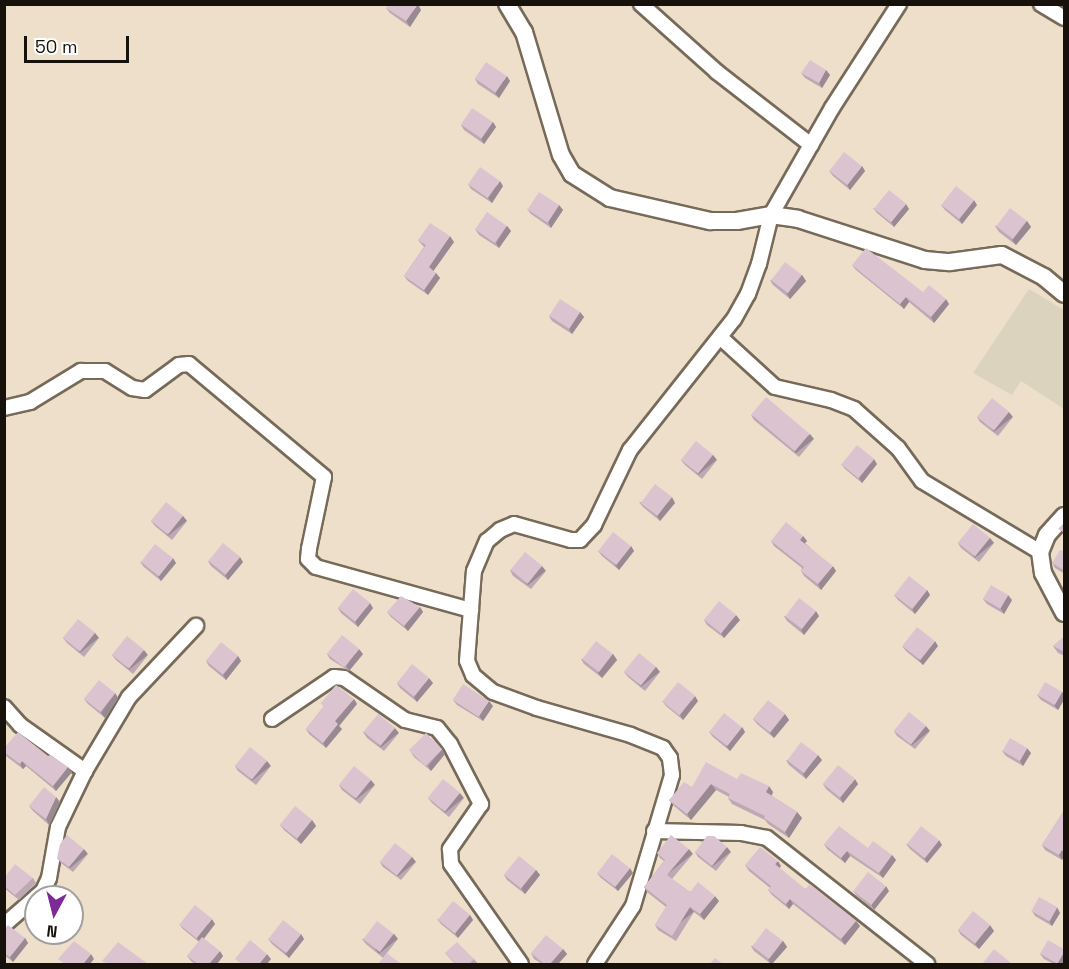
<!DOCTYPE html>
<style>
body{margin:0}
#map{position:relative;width:1069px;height:969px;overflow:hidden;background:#eedfcb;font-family:"Space Grotesk",sans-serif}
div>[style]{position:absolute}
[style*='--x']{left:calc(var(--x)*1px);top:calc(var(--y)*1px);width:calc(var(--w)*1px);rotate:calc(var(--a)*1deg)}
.education>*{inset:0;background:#dcd3be}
.roads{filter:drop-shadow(2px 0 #776a59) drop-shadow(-2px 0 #776a59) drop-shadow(0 2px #776a59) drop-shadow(0 -2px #776a59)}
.minor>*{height:14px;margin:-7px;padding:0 7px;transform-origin:7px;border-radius:7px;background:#fff}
.tertiary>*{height:16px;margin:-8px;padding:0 8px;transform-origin:8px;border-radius:8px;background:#fff}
.wall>*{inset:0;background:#bca9b3}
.shaded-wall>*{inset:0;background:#998992;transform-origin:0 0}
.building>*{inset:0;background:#dbc4d0;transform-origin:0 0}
span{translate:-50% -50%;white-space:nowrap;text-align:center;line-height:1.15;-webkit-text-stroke:4.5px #fff;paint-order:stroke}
.frame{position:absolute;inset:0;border:6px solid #16120b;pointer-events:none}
.north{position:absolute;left:24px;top:885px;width:60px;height:60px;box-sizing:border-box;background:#fff;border:2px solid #a2a09d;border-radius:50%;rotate:187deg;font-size:16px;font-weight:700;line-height:24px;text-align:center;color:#16120b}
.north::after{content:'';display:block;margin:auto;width:21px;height:27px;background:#7e2998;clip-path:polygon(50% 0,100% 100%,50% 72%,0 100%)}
.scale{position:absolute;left:24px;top:36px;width:105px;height:27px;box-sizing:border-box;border:3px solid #16120b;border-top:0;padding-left:8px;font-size:18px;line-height:21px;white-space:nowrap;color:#16120b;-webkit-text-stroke:4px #fff;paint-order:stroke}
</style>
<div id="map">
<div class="education">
<i style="clip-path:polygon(1029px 289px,1064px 310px,1064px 409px,1021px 381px,1012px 395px,973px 373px)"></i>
</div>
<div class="roads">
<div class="minor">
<i style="--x:641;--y:4;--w:102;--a:41.8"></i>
<i style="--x:717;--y:72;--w:119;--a:37.8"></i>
<i style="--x:1041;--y:4;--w:27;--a:31"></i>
<i style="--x:720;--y:337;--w:74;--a:42.3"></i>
<i style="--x:775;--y:387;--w:57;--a:13.1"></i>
<i style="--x:831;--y:400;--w:25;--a:21"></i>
<i style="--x:854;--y:409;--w:59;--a:41.6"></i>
<i style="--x:898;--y:448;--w:41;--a:54"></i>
<i style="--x:922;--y:481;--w:138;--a:31"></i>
<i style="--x:4;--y:408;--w:27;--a:-13"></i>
<i style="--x:30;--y:402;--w:60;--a:-31.3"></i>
<i style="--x:81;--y:371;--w:24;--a:0"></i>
<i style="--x:105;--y:371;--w:32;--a:32"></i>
<i style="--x:132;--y:388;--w:13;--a:9"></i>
<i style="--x:145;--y:390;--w:42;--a:-36.3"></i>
<i style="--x:179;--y:365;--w:10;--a:-6"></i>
<i style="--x:189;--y:364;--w:176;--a:39.9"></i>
<i style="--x:324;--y:477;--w:74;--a:101.8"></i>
<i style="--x:309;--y:549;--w:10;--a:96"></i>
<i style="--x:308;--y:559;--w:11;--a:45"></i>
<i style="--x:316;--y:567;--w:161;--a:15.5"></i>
<i style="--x:4;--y:707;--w:24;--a:48"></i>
<i style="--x:20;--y:725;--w:80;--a:35.3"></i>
<i style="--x:272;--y:719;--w:75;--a:-34.1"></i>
<i style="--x:334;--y:677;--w:10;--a:6"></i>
<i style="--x:344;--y:678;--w:74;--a:34.5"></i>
<i style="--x:405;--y:720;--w:33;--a:14"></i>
<i style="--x:437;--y:728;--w:21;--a:51"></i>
<i style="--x:450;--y:744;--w:68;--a:62.7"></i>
<i style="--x:481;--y:804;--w:55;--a:124.6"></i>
<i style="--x:450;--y:849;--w:15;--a:86"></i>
<i style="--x:451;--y:864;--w:122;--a:55"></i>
<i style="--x:654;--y:831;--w:87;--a:1.3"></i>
<i style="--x:741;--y:833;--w:26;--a:11"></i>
<i style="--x:767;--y:838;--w:204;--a:38.2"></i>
<i style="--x:36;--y:897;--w:9;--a:-41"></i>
<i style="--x:43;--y:891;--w:14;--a:-65"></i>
<i style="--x:49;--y:878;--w:52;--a:-80"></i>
<i style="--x:58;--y:827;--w:62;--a:-64.3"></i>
<i style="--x:85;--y:771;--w:86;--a:-59.3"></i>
<i style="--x:129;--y:697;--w:98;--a:-46.7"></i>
<i style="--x:4;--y:925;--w:43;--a:-41.2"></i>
<i style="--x:595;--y:964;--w:69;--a:-56.8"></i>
<i style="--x:633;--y:906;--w:137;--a:-73.4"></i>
<i style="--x:672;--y:775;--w:17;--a:-97"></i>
<i style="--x:670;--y:758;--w:12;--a:-125"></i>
<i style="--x:663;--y:748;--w:35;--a:-158"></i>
<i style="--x:631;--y:735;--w:98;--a:-164"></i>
<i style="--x:537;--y:708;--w:47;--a:-160"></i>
<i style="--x:493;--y:692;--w:26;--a:-140"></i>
<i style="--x:473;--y:675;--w:15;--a:-113"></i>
<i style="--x:467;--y:661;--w:90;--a:-85.6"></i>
<i style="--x:474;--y:571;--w:33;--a:-67"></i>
<i style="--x:487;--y:541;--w:17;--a:-40"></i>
<i style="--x:500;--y:530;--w:15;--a:-23"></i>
<i style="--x:514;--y:524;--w:59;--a:15.7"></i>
<i style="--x:571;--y:540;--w:9;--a:0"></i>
<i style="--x:580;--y:540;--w:21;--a:-47"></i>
<i style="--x:594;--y:525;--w:83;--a:-64.4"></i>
<i style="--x:630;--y:450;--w:167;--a:-51.6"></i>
<i style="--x:734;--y:319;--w:29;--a:-61"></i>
<i style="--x:748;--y:294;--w:32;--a:-70"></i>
<i style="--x:759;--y:264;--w:50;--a:-76.2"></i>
<i style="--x:771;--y:215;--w:123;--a:-60.3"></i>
<i style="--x:832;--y:108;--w:124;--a:-57.2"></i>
</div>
<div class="tertiary">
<i style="--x:507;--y:4;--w:33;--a:59"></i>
<i style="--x:524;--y:32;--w:128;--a:73.3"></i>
<i style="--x:561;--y:155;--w:22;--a:60"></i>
<i style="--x:572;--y:174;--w:45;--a:32.3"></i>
<i style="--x:610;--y:198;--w:103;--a:13"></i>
<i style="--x:710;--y:221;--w:27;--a:0"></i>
<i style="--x:737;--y:221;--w:35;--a:-10"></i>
<i style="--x:771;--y:215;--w:27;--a:8"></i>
<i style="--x:798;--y:219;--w:133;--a:17.9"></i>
<i style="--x:925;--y:260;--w:25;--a:5"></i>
<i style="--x:950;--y:262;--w:52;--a:-7.7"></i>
<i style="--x:1002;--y:255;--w:47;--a:27.6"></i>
<i style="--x:1044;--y:277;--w:26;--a:40"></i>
<i style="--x:1064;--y:516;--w:25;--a:132"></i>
<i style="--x:1047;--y:535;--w:18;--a:112"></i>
<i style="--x:1040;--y:552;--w:21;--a:82"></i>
<i style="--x:1043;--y:573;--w:45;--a:62.3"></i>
</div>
</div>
<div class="wall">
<i style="clip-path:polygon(386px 8px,421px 10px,410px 27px,390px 13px)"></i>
<i style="clip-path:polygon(826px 70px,830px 75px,822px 88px,805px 78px,801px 73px)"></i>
<i style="clip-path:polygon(475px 79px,510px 81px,499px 98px,478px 84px)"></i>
<i style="clip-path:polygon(493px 122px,496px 127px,484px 144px,464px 130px,461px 125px)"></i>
<i style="clip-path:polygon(862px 166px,865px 171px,850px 190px,833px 176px,829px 171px)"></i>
<i style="clip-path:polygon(468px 184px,503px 186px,492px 203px,471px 189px)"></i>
<i style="clip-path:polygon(559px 205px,563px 210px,551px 228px,531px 214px,527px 209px)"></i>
<i style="clip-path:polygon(941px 205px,977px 205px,962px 224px,945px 210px)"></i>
<i style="clip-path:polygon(873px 208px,909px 209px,894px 227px,877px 213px)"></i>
<i style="clip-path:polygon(1027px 221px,1031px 227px,1016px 245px,999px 232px,995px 226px)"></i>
<i style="clip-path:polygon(507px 226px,511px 231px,499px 248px,479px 235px,475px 229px)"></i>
<i style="clip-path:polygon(418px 240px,454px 242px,433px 271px,436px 273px,440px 278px,428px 295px,408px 281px,404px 276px,424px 247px)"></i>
<i style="clip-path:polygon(852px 265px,923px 292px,949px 304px,934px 323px,909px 302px,904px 309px,856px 270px)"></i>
<i style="clip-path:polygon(802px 275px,806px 281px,790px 299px,773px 285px,770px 280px)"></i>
<i style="clip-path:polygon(580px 312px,584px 317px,572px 334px,552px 321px,549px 316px)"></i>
<i style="clip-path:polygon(751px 415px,814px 439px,799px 457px,754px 420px)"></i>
<i style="clip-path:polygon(977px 417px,1013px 417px,998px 436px,980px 422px)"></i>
<i style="clip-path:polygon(713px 455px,717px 460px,702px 479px,685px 465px,681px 460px)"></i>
<i style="clip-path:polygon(841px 464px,877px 464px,862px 483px,845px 469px)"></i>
<i style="clip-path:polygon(639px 502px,675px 503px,660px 521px,643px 507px)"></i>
<i style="clip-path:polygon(183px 516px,187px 521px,172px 540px,155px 526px,151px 521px)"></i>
<i style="clip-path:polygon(803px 536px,807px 541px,805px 543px,836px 571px,821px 590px,804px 576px,801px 571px,802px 568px,774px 546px,771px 541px)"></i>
<i style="clip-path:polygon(990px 538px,994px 543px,979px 562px,961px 548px,958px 543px)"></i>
<i style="clip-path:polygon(631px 546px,634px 551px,619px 570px,602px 556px,598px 551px)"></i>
<i style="clip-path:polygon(1065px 552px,1065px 574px,1055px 568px,1052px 563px)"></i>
<i style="clip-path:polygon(208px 561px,243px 562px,228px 580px,211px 566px)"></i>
<i style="clip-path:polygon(140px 562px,176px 563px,161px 581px,144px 567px)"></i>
<i style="clip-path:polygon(510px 570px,546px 571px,531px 589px,513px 576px)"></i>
<i style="clip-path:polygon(927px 590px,930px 595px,915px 614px,898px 600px,894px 595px)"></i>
<i style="clip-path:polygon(983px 599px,1012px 600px,1004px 614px,987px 604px)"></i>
<i style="clip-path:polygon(420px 607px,423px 612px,408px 631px,391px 617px,387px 612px)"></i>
<i style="clip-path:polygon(338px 608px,373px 608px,358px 627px,341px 613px)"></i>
<i style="clip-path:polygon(784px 616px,819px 616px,804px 635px,787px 621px)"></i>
<i style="clip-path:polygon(704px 620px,740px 620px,724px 638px,707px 625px)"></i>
<i style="clip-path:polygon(95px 633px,99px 638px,84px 657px,67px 643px,63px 638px)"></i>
<i style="clip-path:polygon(1065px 636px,1065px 656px,1058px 653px,1053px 646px)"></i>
<i style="clip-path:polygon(902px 646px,938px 646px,923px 665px,906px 651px)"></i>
<i style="clip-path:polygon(327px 654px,363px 654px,349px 671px,330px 659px)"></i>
<i style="clip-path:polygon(613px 654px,617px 660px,602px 678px,584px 664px,581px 659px)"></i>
<i style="clip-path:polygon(112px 655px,148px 655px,133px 674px,116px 660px)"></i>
<i style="clip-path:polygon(238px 656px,241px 661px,226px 680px,209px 666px,206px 661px)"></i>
<i style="clip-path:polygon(656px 667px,660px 672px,645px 691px,628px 677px,624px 672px)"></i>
<i style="clip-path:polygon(397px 683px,433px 683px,417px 702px,400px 688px)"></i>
<i style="clip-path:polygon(1062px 692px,1065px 695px,1065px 698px,1058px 710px,1041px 700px,1037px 695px)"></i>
<i style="clip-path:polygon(115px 693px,118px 698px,105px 718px,88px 704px,84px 699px)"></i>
<i style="clip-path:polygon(354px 699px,357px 704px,339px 726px,342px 729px,326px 748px,309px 734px,306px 729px,324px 706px,321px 703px)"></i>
<i style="clip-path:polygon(453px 700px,493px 706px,483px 721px,457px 705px)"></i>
<i style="clip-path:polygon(662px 701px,698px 701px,683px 720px,666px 706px)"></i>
<i style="clip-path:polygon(785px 714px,789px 720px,774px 738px,757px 724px,753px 719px)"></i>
<i style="clip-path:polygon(742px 727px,745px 732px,730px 751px,713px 737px,709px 732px)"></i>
<i style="clip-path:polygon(894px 731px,930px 731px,915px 749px,897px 736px)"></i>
<i style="clip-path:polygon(363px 732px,399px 733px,384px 751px,367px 738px)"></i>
<i style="clip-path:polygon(4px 748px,72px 772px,56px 791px,26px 766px,23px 769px,6px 756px,4px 753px)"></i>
<i style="clip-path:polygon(1002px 751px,1031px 753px,1023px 766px,1006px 756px)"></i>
<i style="clip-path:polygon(411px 752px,445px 754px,431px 771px,414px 757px)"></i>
<i style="clip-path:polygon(786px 760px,822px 760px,806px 779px,789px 765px)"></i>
<i style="clip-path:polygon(235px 766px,271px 766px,256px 785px,238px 771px)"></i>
<i style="clip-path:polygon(737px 779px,773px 792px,772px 796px,797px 812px,802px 818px,789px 838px,768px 824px,765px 820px,732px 804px,728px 798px,729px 797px,716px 790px,691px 820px,674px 806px,669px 800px,692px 787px)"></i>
<i style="clip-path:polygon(823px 784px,858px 784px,843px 803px,826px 789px)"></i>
<i style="clip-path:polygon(339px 785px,375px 785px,360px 804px,342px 790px)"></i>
<i style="clip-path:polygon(428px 798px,464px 798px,449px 817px,432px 803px)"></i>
<i style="clip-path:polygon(60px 802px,49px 825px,33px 811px,29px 806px)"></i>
<i style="clip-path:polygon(1065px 809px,1065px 856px,1062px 860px,1045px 850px,1042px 845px)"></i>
<i style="clip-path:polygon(312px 820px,316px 826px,301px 844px,284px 830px,280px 825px)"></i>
<i style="clip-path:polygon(824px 844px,868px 848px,892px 855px,896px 860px,883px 878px,850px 856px,845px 863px,827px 849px)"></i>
<i style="clip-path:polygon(906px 844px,942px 845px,927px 863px,910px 849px)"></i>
<i style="clip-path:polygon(695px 852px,731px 852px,716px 871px,698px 857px)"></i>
<i style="clip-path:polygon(657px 853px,693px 854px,672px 879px,690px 892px,719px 901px,704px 920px,694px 912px,676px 941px,658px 930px,655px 925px,666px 907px,647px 892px,644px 887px,664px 861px,660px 858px)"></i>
<i style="clip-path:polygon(88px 854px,73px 872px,61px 863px,57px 858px)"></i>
<i style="clip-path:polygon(412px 857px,416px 862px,401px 880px,383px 867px,380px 862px)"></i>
<i style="clip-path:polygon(745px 865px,781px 866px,779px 868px,805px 889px,856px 921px,860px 926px,845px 945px,793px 904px,789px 909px,772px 895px,768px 890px,770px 888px,749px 871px)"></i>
<i style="clip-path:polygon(536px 870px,540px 875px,525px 894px,507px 880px,504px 875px)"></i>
<i style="clip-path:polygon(597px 873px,633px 873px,618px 891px,601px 878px)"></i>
<i style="clip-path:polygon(4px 878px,33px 878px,36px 883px,19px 900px,4px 888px)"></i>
<i style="clip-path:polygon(853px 891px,889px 891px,874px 910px,857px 896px)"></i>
<i style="clip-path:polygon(1032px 911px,1060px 913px,1052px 926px,1035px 916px)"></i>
<i style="clip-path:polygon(470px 915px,473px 920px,458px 938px,441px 924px,437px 919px)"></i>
<i style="clip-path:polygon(179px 924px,215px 924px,204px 939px,223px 956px,217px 964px,195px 964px,191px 961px,187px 956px,199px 942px,183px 929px)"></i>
<i style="clip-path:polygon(4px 929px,25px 938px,28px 943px,13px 962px,4px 955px)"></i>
<i style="clip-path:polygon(958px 930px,994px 931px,979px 949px,961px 935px)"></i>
<i style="clip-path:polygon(301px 934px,304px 939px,289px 958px,272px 944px,268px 939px)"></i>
<i style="clip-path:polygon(394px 934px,398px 939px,383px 958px,366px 944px,362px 939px)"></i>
<i style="clip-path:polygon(783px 941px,787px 947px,772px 964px,771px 964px,754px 951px,751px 946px)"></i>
<i style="clip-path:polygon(563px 949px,567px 954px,558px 964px,542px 964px,534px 959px,531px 953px)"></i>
<i style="clip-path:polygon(1065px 950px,1065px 963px,1063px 964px,1054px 964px,1044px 959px,1040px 954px)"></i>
<i style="clip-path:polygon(445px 953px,474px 959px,478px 964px,455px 964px)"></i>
</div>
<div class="shaded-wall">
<i style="clip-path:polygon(418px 4px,421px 10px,410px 27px,406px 21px)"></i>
<i style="clip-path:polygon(826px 70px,830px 75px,822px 88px,819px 83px)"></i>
<i style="clip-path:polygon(507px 76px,510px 81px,499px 98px,495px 93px)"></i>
<i style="clip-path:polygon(493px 122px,496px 127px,484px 144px,481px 139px)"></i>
<i style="clip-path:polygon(862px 166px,865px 171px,850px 190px,847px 185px)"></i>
<i style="clip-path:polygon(500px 181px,503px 186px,492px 203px,488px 198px)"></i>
<i style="clip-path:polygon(974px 200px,977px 205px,962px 224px,959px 219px)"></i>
<i style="clip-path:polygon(906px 204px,909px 209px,894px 227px,891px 222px)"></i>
<i style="clip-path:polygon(559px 205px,563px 210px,551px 228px,548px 222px)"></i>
<i style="clip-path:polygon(1027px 221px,1031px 227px,1016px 245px,1012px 240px)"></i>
<i style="clip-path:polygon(507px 226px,511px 231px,499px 248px,496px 243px)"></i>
<i style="clip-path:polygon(450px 236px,454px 242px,432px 273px,429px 267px)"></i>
<i style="clip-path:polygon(436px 273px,440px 278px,428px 295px,424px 290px)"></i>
<i style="clip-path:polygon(802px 275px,806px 281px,790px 299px,787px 294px)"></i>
<i style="clip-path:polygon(906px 297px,909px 302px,904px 309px,900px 304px)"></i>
<i style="clip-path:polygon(946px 299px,949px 304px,934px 323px,931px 317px)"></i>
<i style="clip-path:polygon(580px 312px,584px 317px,572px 334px,569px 329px)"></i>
<i style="left:1009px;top:412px;width:6px;height:24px;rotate:51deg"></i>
<i style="left:810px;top:434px;width:6px;height:23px;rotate:51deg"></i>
<i style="left:713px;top:455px;width:6px;height:24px;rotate:51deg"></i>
<i style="clip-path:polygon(874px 459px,877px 464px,862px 483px,859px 478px)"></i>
<i style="clip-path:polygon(672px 497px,675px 503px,660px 521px,657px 516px)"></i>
<i style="left:183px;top:516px;width:6px;height:24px;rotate:51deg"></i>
<i style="clip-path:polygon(803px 536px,807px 541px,803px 545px,800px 540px)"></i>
<i style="left:990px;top:538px;width:6px;height:24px;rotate:51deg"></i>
<i style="clip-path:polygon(631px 546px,634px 551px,619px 570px,615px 565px)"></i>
<i style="clip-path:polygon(240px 557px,243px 562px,228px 580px,225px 575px)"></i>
<i style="clip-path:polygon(173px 558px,176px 563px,161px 581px,158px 576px)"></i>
<i style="left:542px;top:566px;width:6px;height:23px;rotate:51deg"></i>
<i style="clip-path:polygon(833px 566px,836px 571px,821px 590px,818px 584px)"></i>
<i style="clip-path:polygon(927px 590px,930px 595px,915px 614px,912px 609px)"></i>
<i style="clip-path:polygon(1008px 595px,1012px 600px,1004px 614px,1000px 608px)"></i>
<i style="clip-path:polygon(370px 603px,373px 608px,358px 627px,355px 622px)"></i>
<i style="clip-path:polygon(420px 607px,423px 612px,408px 631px,404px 626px)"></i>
<i style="clip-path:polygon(816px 611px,819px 616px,804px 635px,801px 630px)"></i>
<i style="clip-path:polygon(736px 615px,740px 620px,724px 638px,721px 633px)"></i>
<i style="left:95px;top:633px;width:6px;height:24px;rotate:51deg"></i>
<i style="clip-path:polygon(935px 641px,938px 646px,923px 665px,919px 660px)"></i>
<i style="clip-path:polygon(359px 649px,363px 654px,349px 671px,346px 666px)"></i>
<i style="left:144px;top:650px;width:6px;height:24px;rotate:51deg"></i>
<i style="clip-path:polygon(613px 654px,617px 660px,602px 678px,598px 673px)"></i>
<i style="clip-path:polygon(238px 656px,241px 661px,226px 680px,223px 675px)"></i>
<i style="left:656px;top:667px;width:6px;height:24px;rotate:51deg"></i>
<i style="clip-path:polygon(429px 678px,433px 683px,417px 702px,414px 697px)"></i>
<i style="clip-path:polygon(1062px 692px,1065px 695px,1065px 698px,1058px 710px,1054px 705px)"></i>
<i style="clip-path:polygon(115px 693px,118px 698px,105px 718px,101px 713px)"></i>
<i style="clip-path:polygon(695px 696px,698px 701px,683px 720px,680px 715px)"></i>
<i style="clip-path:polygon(354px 699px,357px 704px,339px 726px,342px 729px,326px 748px,323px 743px,335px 721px)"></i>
<i style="clip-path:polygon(489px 701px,493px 706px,483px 721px,479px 716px)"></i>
<i style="clip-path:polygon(785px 714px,789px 720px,774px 738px,770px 733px)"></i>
<i style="left:926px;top:726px;width:6px;height:23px;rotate:51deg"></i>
<i style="clip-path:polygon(742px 727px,745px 732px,730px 751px,726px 746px)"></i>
<i style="left:395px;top:728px;width:6px;height:23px;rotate:51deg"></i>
<i style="clip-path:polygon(1027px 748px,1031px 753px,1023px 766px,1020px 761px)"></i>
<i style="clip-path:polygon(442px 749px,445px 754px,431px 771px,428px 766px)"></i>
<i style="clip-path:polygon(818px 755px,822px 760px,806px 779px,803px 774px)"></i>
<i style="clip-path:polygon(22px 761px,26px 766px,23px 769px,20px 764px)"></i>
<i style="left:267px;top:761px;width:6px;height:24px;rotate:51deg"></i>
<i style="clip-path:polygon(68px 767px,72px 772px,56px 791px,53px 786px)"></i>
<i style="clip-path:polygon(855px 779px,858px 784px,843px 803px,840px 798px)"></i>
<i style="left:371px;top:780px;width:6px;height:24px;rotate:51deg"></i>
<i style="clip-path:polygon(711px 784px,716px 790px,691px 820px,687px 814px)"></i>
<i style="clip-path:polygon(769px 786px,773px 792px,770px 798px,766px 792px)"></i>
<i style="left:460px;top:793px;width:6px;height:24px;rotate:51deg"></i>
<i style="clip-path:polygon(56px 797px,60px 802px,49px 825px,46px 819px)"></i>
<i style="clip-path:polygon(797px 812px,802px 818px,789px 838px,785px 832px)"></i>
<i style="clip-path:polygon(312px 820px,316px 826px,301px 844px,297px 839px)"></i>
<i style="clip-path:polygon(939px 840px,942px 845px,927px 863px,924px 858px)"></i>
<i style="left:727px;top:847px;width:6px;height:24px;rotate:51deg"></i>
<i style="left:84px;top:849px;width:6px;height:23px;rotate:51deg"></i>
<i style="left:689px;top:849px;width:6px;height:34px;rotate:51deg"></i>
<i style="clip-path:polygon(1062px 850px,1065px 854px,1062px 860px,1059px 855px)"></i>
<i style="clip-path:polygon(847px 851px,850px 856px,845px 863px,841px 858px)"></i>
<i style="clip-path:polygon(892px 855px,896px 860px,883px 878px,879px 873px)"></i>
<i style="left:412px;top:857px;width:6px;height:23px;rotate:51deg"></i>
<i style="clip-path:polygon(778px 861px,781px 866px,778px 870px,775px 864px)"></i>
<i style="clip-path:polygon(630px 868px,633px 873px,618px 891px,614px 886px)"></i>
<i style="clip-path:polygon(536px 870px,540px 875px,525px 894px,521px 888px)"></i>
<i style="clip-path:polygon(886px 886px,889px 891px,874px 910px,871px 904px)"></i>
<i style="clip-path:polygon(715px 896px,719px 901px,704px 920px,700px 914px)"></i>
<i style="clip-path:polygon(790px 899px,793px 904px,789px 909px,786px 904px)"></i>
<i style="left:690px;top:907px;width:6px;height:34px;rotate:51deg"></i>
<i style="clip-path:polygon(1057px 907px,1060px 913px,1052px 926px,1049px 921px)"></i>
<i style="clip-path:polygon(470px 915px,473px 920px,458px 938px,455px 933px)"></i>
<i style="clip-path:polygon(212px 919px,215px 924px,200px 943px,197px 938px)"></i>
<i style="clip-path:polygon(856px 921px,860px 926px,845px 945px,841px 939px)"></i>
<i style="clip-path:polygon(990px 925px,994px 931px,979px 949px,975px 944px)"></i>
<i style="clip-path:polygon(301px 934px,304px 939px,289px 958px,285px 953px)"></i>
<i style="left:394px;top:934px;width:6px;height:24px;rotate:51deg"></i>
<i style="clip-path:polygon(25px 938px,28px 943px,13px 962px,10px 957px)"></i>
<i style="clip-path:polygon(783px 941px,787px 947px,772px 964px,771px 964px,768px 960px)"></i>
<i style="clip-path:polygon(563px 949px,567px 954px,558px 964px,550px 964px)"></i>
<i style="clip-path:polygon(220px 951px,223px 956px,217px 964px,209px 964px)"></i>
<i style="clip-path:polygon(1065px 951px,1065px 963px,1063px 964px,1057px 964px)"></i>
<i style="clip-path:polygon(91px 954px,94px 959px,90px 964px,83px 964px)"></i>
<i style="clip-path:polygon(267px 954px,271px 959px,267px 964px,259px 964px)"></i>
</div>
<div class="building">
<i style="clip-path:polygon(388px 4px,418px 4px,406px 21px,386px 8px)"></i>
<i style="clip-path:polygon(810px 60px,826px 70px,819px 83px,801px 73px)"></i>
<i style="left:486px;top:62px;width:25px;height:20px;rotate:34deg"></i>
<i style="left:472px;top:108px;width:25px;height:20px;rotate:34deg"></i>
<i style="left:844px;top:152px;width:23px;height:24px;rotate:38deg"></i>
<i style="left:480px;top:167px;width:24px;height:21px;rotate:35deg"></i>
<i style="left:956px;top:186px;width:23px;height:24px;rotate:38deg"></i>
<i style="left:889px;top:190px;width:22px;height:24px;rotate:39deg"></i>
<i style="left:539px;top:192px;width:24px;height:21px;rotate:33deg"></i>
<i style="left:1010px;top:208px;width:21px;height:23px;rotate:37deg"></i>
<i style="left:487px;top:212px;width:24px;height:21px;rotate:35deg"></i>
<i style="clip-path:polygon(430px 223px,450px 236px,429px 267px,436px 273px,424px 290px,404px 276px,426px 245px,418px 240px)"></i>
<i style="clip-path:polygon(866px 248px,923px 292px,929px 285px,946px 299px,931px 317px,906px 297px,900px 304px,852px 265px)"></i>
<i style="left:785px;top:262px;width:21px;height:23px;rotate:37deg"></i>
<i style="left:560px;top:299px;width:24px;height:20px;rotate:33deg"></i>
<i style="left:766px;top:397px;width:57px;height:23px;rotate:40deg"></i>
<i style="left:992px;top:398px;width:22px;height:24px;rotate:39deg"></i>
<i style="left:696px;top:441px;width:22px;height:24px;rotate:39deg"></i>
<i style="left:857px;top:445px;width:22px;height:25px;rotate:39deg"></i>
<i style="left:655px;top:484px;width:21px;height:24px;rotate:37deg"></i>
<i style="left:166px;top:502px;width:22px;height:24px;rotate:39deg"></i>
<i style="clip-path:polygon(786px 522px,803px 536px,800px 540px,833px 566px,818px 584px,801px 571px,804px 567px,771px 541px)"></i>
<i style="clip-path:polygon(1065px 522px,1065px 533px,1058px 529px)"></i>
<i style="left:973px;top:524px;width:22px;height:24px;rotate:39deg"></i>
<i style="left:613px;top:532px;width:23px;height:24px;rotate:38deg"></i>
<i style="left:223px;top:543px;width:22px;height:23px;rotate:39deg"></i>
<i style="left:155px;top:544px;width:23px;height:23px;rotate:38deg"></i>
<i style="clip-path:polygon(1060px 550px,1065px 552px,1065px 571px,1052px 563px)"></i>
<i style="left:525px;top:552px;width:22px;height:23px;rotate:39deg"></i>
<i style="left:909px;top:576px;width:23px;height:24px;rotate:38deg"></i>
<i style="left:991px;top:585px;width:20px;height:16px;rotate:30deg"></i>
<i style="left:353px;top:589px;width:22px;height:24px;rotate:39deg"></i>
<i style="clip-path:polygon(401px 596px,420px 607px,404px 626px,387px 612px)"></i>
<i style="left:799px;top:598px;width:21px;height:23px;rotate:37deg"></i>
<i style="left:719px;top:601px;width:22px;height:24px;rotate:39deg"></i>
<i style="left:78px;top:619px;width:22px;height:24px;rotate:39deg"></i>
<i style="left:917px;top:627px;width:23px;height:24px;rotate:38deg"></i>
<i style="left:342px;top:635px;width:22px;height:24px;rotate:39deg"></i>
<i style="left:127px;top:636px;width:22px;height:24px;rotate:39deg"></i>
<i style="clip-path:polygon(1065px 636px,1065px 652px,1053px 646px)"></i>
<i style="left:596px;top:641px;width:21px;height:23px;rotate:37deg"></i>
<i style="left:221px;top:642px;width:22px;height:24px;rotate:39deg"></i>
<i style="left:639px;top:653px;width:22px;height:24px;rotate:39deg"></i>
<i style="left:412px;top:664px;width:22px;height:24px;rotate:39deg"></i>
<i style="left:99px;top:680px;width:21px;height:24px;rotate:39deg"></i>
<i style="left:678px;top:682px;width:22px;height:25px;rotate:39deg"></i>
<i style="left:1045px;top:682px;width:20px;height:15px;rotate:30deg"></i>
<i style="left:463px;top:684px;width:31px;height:19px;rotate:33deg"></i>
<i style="clip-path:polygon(336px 685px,354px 699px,335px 721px,338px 724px,323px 743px,306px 729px,324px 706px,321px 703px)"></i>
<i style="left:768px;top:700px;width:22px;height:24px;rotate:39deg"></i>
<i style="left:909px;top:712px;width:22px;height:24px;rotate:39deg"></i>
<i style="left:724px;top:713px;width:23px;height:24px;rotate:38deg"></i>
<i style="left:378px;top:714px;width:22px;height:23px;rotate:39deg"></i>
<i style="clip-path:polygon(18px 732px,48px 756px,50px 755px,68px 767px,53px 786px,22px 761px,20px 764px,4px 752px,4px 748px)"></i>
<i style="left:426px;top:733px;width:23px;height:24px;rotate:45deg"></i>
<i style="left:1010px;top:738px;width:20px;height:15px;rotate:30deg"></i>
<i style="left:801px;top:742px;width:21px;height:23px;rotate:37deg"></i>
<i style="left:250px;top:747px;width:22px;height:24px;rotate:39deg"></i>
<i style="clip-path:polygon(706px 762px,737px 779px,741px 773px,769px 786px,766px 792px,797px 812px,785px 832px,764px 818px,765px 816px,728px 798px,730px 794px,711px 784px,687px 814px,669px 800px,684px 782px,692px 787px)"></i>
<i style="left:838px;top:765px;width:22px;height:24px;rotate:39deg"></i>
<i style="left:354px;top:766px;width:22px;height:24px;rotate:39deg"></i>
<i style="left:443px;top:779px;width:22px;height:24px;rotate:39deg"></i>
<i style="clip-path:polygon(44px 787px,56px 797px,46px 819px,29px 806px)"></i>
<i style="left:295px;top:806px;width:22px;height:24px;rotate:39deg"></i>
<i style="clip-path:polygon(1065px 809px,1065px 852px,1062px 850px,1059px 855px,1042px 845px)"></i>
<i style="clip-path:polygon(839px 826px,868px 848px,873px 841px,892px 855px,879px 873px,847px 851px,841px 858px,824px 844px)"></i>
<i style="left:921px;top:826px;width:23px;height:23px;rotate:38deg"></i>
<i style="clip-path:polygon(67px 835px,84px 849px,69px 867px,57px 858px,60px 844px)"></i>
<i style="clip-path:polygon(671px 835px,689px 849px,667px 875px,690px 892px,698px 882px,715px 896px,700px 914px,690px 907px,672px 936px,655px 925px,667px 905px,644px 887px,665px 860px,657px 853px)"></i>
<i style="clip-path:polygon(707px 836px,714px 836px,727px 847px,712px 866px,695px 852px)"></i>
<i style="left:395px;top:843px;width:22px;height:24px;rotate:39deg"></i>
<i style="clip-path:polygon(760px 847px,778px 861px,775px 864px,805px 889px,810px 884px,856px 921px,841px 939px,790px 899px,786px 904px,768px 890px,771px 886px,745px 865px)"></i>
<i style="left:612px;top:854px;width:23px;height:24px;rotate:38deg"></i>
<i style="left:519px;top:856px;width:22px;height:24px;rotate:39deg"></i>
<i style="clip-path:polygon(15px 864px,33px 878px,15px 895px,4px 886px,4px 878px)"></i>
<i style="left:868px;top:872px;width:23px;height:24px;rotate:38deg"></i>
<i style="left:1039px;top:897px;width:21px;height:16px;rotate:29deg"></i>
<i style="left:453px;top:901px;width:22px;height:24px;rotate:39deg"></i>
<i style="left:195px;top:905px;width:22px;height:25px;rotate:39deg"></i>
<i style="left:973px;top:911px;width:22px;height:24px;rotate:39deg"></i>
<i style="left:283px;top:920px;width:23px;height:24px;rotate:38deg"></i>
<i style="left:377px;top:921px;width:21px;height:23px;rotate:37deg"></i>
<i style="clip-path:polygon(8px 925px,25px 938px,10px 957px,4px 953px,4px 929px)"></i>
<i style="left:766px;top:928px;width:21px;height:23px;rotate:37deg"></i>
<i style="clip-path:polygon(546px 935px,563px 949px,550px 964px,544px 964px,531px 953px)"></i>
<i style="clip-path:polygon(202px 937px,220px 951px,209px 964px,198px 964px,187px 956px)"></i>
<i style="clip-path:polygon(250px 940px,267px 954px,259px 964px,242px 964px,235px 959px)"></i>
<i style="left:1048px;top:940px;width:20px;height:16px;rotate:30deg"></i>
<i style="clip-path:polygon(74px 941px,91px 954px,83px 964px,65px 964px,58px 959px)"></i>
<i style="clip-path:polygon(118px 942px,148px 964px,108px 964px,102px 961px)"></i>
<i style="clip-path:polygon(457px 942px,474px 959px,469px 964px,456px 964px,445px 953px)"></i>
<i style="clip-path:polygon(994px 949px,1011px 963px,1010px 964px,982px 964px)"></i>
<i style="clip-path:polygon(387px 953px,401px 964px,378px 964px)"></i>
<i style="clip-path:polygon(715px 958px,723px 964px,710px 964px)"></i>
</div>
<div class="frame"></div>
<div class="north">N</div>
<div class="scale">50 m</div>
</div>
